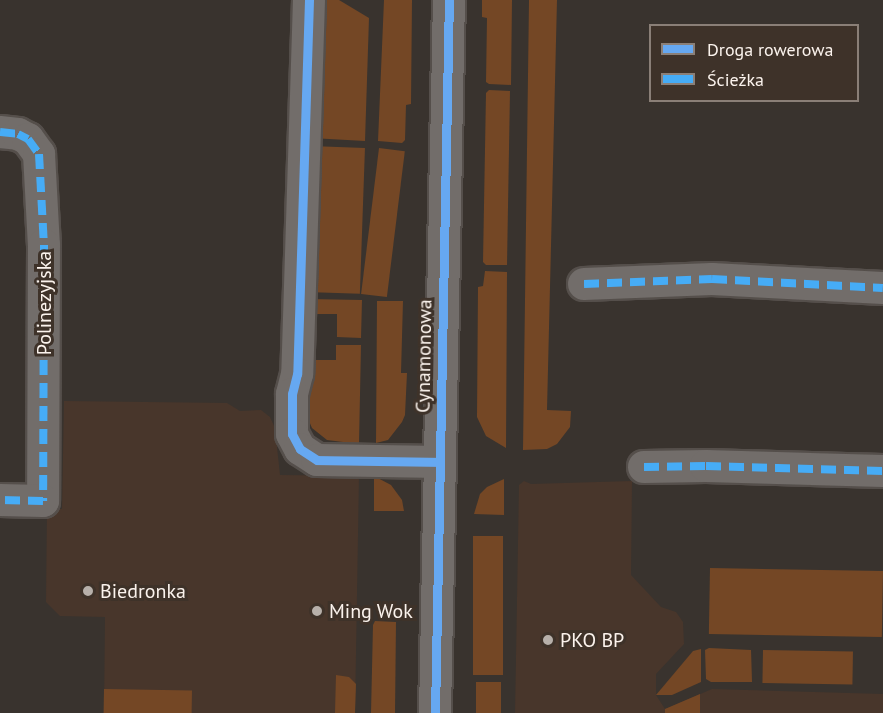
<!DOCTYPE html>
<meta charset="utf-8">
<style>
body{margin:0}
#map{position:relative;width:883px;height:713px;overflow:hidden;background:#39332e;font-family:"PT Sans",sans-serif}
div>[style]{position:absolute}
[style*='--x']{left:calc(var(--x)*1px);top:calc(var(--y)*1px);width:calc(var(--w)*1px);rotate:calc(var(--a)*1deg)}
.built>*{inset:0;background:#48362b}
.green>*{inset:0;background:#744725;transform-origin:0 0}
.roads{filter:drop-shadow(2px 0 #554f4b) drop-shadow(-2px 0 #554f4b) drop-shadow(0 2px #554f4b) drop-shadow(0 -2px #554f4b)}
.minor>*{height:32px;margin:-16px;padding:0 16px;transform-origin:16px;border-radius:16px;background:#726d6a}
.quiet>*{height:8px;margin-top:-4px;transform-origin:0;background:repeating-linear-gradient(90deg,#46acf6 0 15px,transparent 0 23px)}
.cycleway>*{height:9px;margin:-4.5px;padding:0 4.5px;transform-origin:4.5px;border-radius:4.5px;background:#66a8f1}
.dots>*{width:16px;height:16px;translate:-50% -50%;box-sizing:border-box;border:3px solid #3e3229;border-radius:50%}
span{translate:-50% -50%;white-space:nowrap;text-align:center;line-height:1.15;-webkit-text-stroke:6px #3e3229;paint-order:stroke}
.street-label{font-size:20px;color:#fbf3ed}
.poi-label{font-size:20px;color:#fbf3ed}
.left{translate:0 -50%;text-align:left}
.legend{position:absolute;left:649px;top:24px;width:210px;height:78px;box-sizing:border-box;background:#3e3229;border:2px solid #8a7f77;margin:0;padding:8px 10px;list-style:none;font-size:18px;color:#fbf3ed}
.legend li{display:flex;align-items:center;gap:12px;height:30px}
.legend b{width:30px;border:2px solid #8a7f77}
</style>
<div id="map">
<div class="built">
<i style="clip-path:polygon(64px 401px,227px 403px,240px 411px,261px 410px,270px 417px,275px 428px,280px 475px,359px 476px,355px 713px,104px 713px,105px 617px,60px 616px,46px 602px,47px 509px,62px 509px)"></i>
<i style="clip-path:polygon(524px 481px,531px 484px,632px 481px,631px 575px,661px 607px,676px 612px,683px 622px,684px 644px,656px 674px,656px 695px,665px 709px,712px 689px,883px 694px,883px 713px,515px 713px,519px 485px)"></i>
</div>
<div class="green">
<i style="clip-path:polygon(317px 0,339px 0,369px 18px,365px 141px,311px 138px)"></i>
<i style="clip-path:polygon(384px 0,412px 0,411px 104px,406px 105px,405px 140px,402px 143px,378px 141px)"></i>
<i style="clip-path:polygon(482px 0,512px 0,511px 85px,489px 84px,486px 82px,487px 18px,482px 17px)"></i>
<i style="clip-path:polygon(529px 0,557px 0,547px 410px,571px 411px,570px 427px,557px 444px,547px 449px,523px 450px)"></i>
<i style="clip-path:polygon(489px 90px,510px 91px,507px 265px,486px 265px,483px 262px,486px 93px)"></i>
<i style="left:311px;top:146px;width:54px;height:146px;rotate:2deg"></i>
<i style="left:379px;top:148px;width:26px;height:147px;rotate:7deg"></i>
<i style="clip-path:polygon(485px 271px,507px 272px,506px 448px,486px 436px,477px 417px,478px 287px,483px 286px)"></i>
<i style="clip-path:polygon(308px 299px,362px 300px,361px 338px,337px 337px,337px 314px,310px 314px,309px 360px,336px 360px,336px 345px,361px 345px,359px 444px,327px 440px,312px 428px,306px 414px)"></i>
<i style="clip-path:polygon(377px 301px,403px 301px,401px 373px,407px 373px,405px 415px,402px 422px,388px 440px,376px 443px)"></i>
<i style="clip-path:polygon(374px 476px,391px 485px,402px 500px,404px 511px,374px 511px)"></i>
<i style="clip-path:polygon(504px 479px,504px 515px,474px 514px,480px 494px,487px 487px)"></i>
<i style="left:473px;top:536px;width:30px;height:139px"></i>
<i style="left:710px;top:568px;width:173px;height:66px;rotate:1deg"></i>
<i style="clip-path:polygon(375px 621px,396px 622px,395px 713px,371px 713px,373px 625px)"></i>
<i style="clip-path:polygon(709px 648px,751px 650px,752px 682px,711px 682px,706px 679px,705px 650px)"></i>
<i style="clip-path:polygon(701px 649px,701px 682px,672px 695px,656px 695px,693px 651px)"></i>
<i style="left:763px;top:650px;width:90px;height:33px;rotate:1deg"></i>
<i style="clip-path:polygon(336px 675px,349px 677px,356px 684px,355px 713px,335px 713px)"></i>
<i style="left:476px;top:682px;width:25px;height:31px"></i>
<i style="left:104px;top:689px;width:88px;height:24px;rotate:1deg"></i>
<i style="clip-path:polygon(700px 694px,700px 713px,665px 713px,665px 709px)"></i>
</div>
<div class="roads">
<div class="minor">
<i style="--x:309;--y:0;--w:374;--a:91.8"></i>
<i style="--x:297;--y:374;--w:21;--a:104"></i>
<i style="--x:292;--y:394;--w:40;--a:90"></i>
<i style="--x:292;--y:434;--w:17;--a:62"></i>
<i style="--x:300;--y:449;--w:20;--a:33"></i>
<i style="--x:317;--y:460;--w:123;--a:0.9"></i>
<i style="--x:0;--y:132;--w:18;--a:6"></i>
<i style="--x:18;--y:134;--w:11;--a:27"></i>
<i style="--x:28;--y:139;--w:19;--a:54"></i>
<i style="--x:39;--y:154;--w:91;--a:86.9"></i>
<i style="--x:44;--y:245;--w:256;--a:90.2"></i>
<i style="--x:43;--y:501;--w:43;--a:-178.7"></i>
<i style="--x:584;--y:284;--w:128;--a:-2.2"></i>
<i style="--x:712;--y:279;--w:171;--a:3"></i>
<i style="--x:644;--y:467;--w:62;--a:-0.9"></i>
<i style="--x:706;--y:466;--w:177;--a:1.6"></i>
<i style="--x:435;--y:713;--w:713;--a:-88.88"></i>
</div>
</div>
<div class="quiet">
<i style="--x:0;--y:132;--w:18;--a:6"></i>
<i style="--x:18;--y:134;--w:11;--a:27"></i>
<i style="--x:28;--y:139;--w:19;--a:54"></i>
<i style="--x:39;--y:154;--w:91;--a:86.9"></i>
<i style="--x:44;--y:245;--w:256;--a:90.2"></i>
<i style="--x:43;--y:501;--w:43;--a:-178.7"></i>
<i style="--x:584;--y:284;--w:128;--a:-2.2"></i>
<i style="--x:712;--y:279;--w:171;--a:3"></i>
<i style="--x:644;--y:467;--w:62;--a:-0.9"></i>
<i style="--x:706;--y:466;--w:177;--a:1.6"></i>
</div>
<div class="cycleway">
<i style="--x:309;--y:0;--w:374;--a:91.8"></i>
<i style="--x:297;--y:374;--w:21;--a:104"></i>
<i style="--x:292;--y:394;--w:40;--a:90"></i>
<i style="--x:292;--y:434;--w:17;--a:62"></i>
<i style="--x:300;--y:449;--w:20;--a:33"></i>
<i style="--x:317;--y:460;--w:123;--a:0.9"></i>
<i style="--x:435;--y:713;--w:713;--a:-88.88"></i>
</div>
<div class="dots">
<i style="left:88px;top:591px;background:#b7b0aa"></i>
<i style="left:317px;top:611px;background:#b7b0aa"></i>
<i style="left:548px;top:640px;background:#b7b0aa"></i>
</div>
<div class="street-label">
<span style="left:44px;top:303px;rotate:-90deg">Polinezyjska</span>
<span style="left:424px;top:356px;rotate:-89deg">Cynamonowa</span>
</div>
<div class="poi-label">
<span class="left" style="left:100px;top:591px">Biedronka</span>
<span class="left" style="left:329px;top:611px">Ming Wok</span>
<span class="left" style="left:560px;top:640px">PKO BP</span>
</div>
<ul class="legend">
<li><b style="height:8px;background:#66a8f1"></b>Droga rowerowa</li>
<li><b style="height:8px;background:#46acf6"></b>Ścieżka</li>
</ul>
</div>
